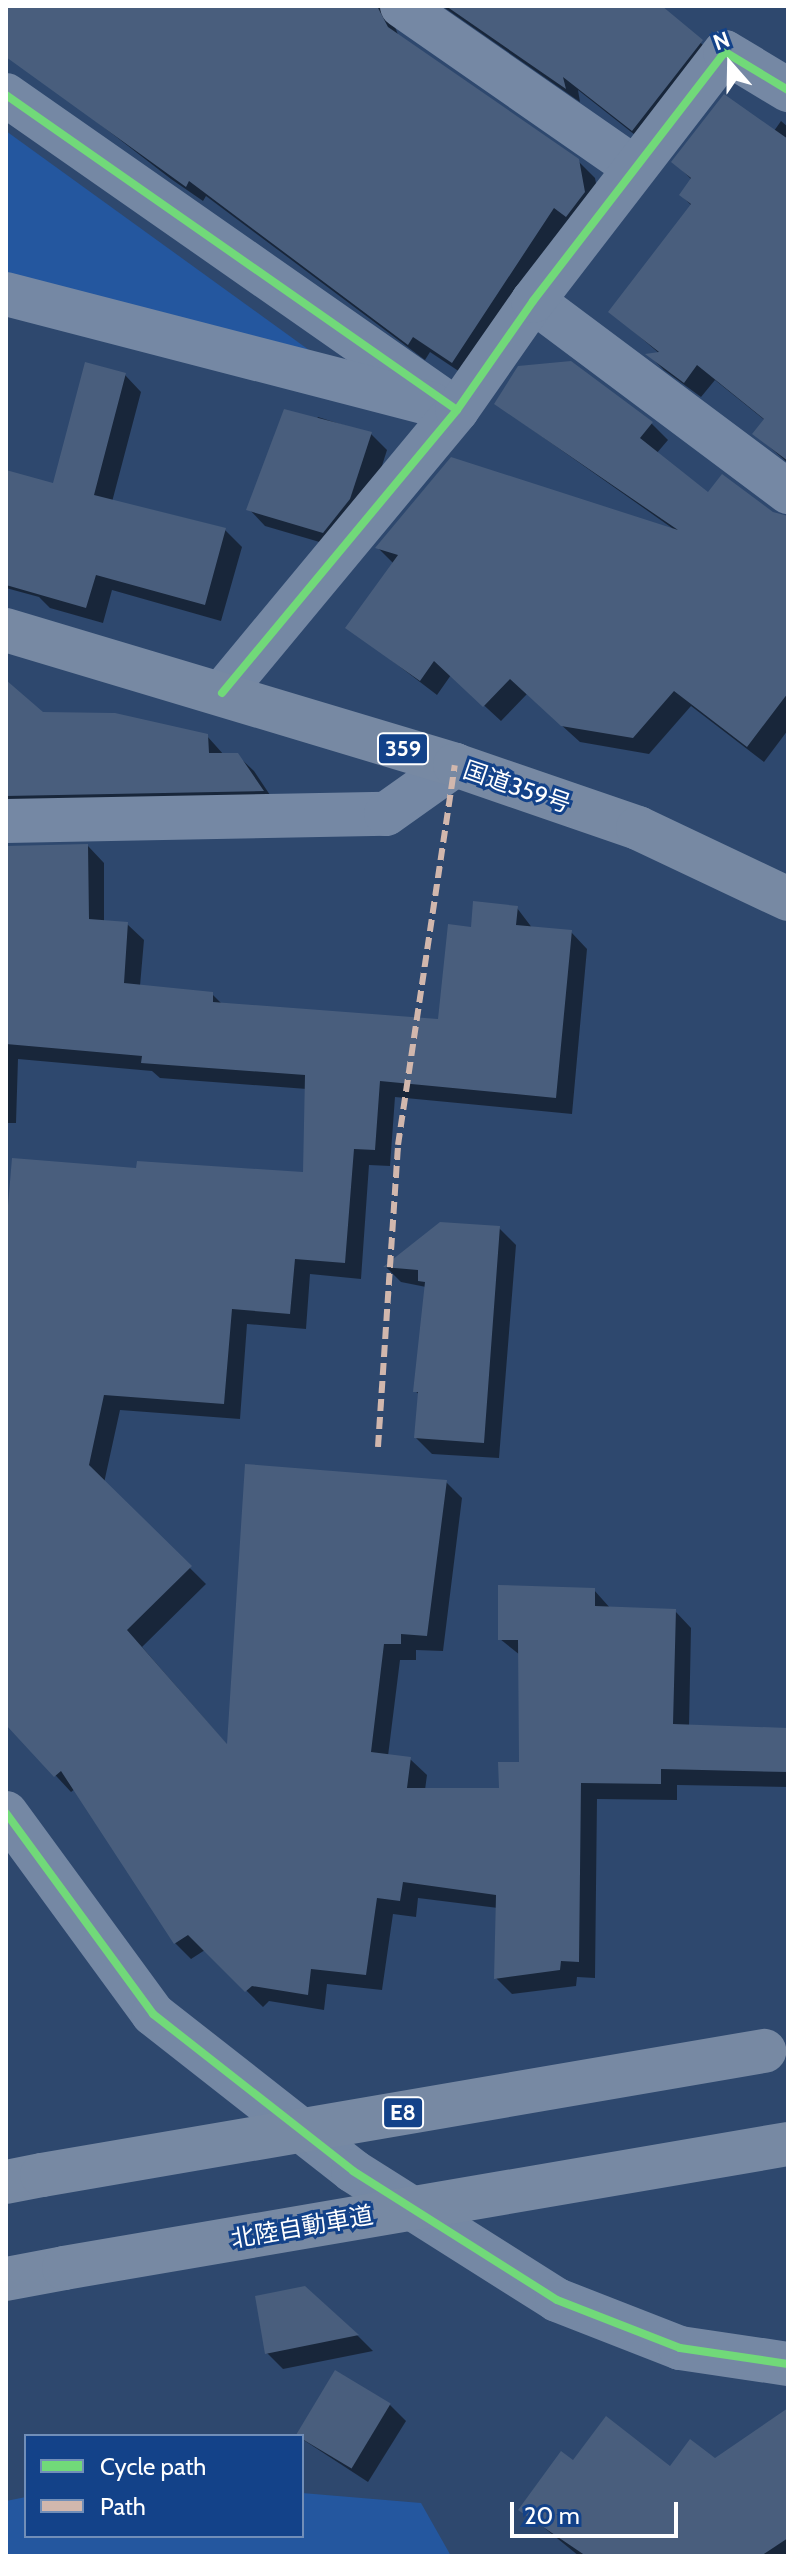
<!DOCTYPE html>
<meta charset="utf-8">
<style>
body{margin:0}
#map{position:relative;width:794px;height:2562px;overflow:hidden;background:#2e486e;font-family:Cabin,"Noto Sans JP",sans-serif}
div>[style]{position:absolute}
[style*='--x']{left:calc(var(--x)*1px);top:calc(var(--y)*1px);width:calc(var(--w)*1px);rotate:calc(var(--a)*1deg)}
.green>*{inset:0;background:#24579f}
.shadow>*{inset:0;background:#0007}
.building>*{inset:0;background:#495e7d;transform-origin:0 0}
.street>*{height:44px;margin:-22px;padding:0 22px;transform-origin:22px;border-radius:22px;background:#7588a4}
.highway>*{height:44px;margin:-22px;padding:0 22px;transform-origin:22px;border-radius:22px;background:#7789a3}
.highway-bridge>*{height:44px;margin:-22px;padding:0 22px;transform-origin:22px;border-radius:22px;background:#7789a3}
.quiet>*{height:6px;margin-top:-3px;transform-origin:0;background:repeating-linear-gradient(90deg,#d1b7ad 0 12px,transparent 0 18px)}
.cycleway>*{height:8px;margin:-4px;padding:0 4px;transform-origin:4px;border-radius:4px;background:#71d979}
span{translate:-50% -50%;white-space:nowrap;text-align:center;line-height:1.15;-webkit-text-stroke:6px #134289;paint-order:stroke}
.shield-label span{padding:2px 6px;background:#134289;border:2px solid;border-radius:6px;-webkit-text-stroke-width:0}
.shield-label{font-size:22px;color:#fff;font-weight:700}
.street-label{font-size:24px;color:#fff}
.frame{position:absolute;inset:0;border:8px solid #fff;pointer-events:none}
.legend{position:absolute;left:24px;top:2434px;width:280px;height:104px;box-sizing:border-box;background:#134289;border:2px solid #718eb8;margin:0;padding:10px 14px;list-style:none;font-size:24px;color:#fff}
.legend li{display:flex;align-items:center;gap:16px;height:40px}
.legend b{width:40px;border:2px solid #718eb8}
.north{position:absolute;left:690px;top:24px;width:80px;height:80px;-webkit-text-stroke:6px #134289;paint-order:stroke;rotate:340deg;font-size:22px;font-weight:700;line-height:32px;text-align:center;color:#fff}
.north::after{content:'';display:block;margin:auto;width:28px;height:36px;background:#fff;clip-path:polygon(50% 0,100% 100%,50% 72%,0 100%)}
.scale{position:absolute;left:510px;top:2502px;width:168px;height:36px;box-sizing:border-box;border:4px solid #fff;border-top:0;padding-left:10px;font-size:24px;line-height:28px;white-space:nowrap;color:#fff;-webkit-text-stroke:6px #134289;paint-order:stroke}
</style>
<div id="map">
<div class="green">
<i style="clip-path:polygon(6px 131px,320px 358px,6px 273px)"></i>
<i style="clip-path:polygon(302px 2493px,421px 2503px,451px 2556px,6px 2556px,6px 2501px,26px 2497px,26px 2536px,302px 2536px)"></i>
</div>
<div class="shadow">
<i style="clip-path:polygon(6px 6px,401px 6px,393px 22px,399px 37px,578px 161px,595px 178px,601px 209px,469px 378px,430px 352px,425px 360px,206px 196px,203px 201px,171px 179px,6px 52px)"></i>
<i style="clip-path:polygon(442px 6px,658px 6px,718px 58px,649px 146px,578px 90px,580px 102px)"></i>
<i style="clip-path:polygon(781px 121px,788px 127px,788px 463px,755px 434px,766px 421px,715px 380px,701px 397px,664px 370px,649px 355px,660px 354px,611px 312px,692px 206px,681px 195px,692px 180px,674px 162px,774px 131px)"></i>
<i style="clip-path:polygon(125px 375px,141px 392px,112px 502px,225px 530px,242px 547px,221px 621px,112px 590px,103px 623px,50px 608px,39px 597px,6px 588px,6px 472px,54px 485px)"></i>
<i style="clip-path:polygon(496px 404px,651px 423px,668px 440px,656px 454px,708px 495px,788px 518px,788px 730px,764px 762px,691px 706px,649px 754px,580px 742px,527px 694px,501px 721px,451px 675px,437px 695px,348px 627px,394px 564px,378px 548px,672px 528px)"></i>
<i style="clip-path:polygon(318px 417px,371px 434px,387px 450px,366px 516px,340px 548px,265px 526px,249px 509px)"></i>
<i style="clip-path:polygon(6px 682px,42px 714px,207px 736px,224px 755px,237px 755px,254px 771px,278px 807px,6px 821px)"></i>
<i style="clip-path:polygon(88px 846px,104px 863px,104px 922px,127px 924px,144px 940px,140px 986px,212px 994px,223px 1005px,440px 1021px,473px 929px,517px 908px,533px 929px,571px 932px,587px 949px,572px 1114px,395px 1097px,390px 1166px,369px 1165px,361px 1279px,310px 1274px,306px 1329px,247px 1324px,240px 1419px,120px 1410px,104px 1483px,206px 1584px,142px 1647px,229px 1747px,446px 1482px,462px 1498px,443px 1651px,416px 1650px,416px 1660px,400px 1660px,388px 1756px,410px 1759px,427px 1775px,425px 1790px,501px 1790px,521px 1764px,520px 1655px,500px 1639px,594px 1590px,611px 1609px,675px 1611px,691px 1628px,689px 1727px,788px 1730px,788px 1787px,677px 1785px,677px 1800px,597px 1799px,595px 1978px,577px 1977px,576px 1986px,512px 1994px,496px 1978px,498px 1908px,418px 1898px,416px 1917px,393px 1914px,382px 1990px,327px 1984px,324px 2010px,269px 2001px,263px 2007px,205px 1950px,191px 1959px,175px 1943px,75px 1789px,71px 1792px,6px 1722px,6px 1277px,138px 1170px,305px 1174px,307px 1089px,160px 1078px,152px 1071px,18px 1059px,16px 1123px,6px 1123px,6px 848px)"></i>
<i style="clip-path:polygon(499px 1228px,516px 1245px,499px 1458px,432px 1454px,416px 1438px,420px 1395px,415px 1391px,426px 1287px,401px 1282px,386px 1267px)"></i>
<i style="clip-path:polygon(304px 2288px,358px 2336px,373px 2351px,283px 2369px,267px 2353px)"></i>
<i style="clip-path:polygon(389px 2404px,406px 2421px,368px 2482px,302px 2439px)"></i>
<i style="clip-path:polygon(788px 2423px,788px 2556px,579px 2556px,521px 2509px,573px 2463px,671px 2469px,715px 2461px)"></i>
</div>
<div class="building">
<i style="clip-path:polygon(6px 6px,377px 6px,388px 27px,579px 159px,585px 192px,566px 217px,554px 208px,452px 363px,413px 337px,408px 345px,189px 181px,186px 187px,6px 57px)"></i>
<i style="clip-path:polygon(446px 6px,662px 6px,703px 40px,632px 131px,563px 77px,566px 89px)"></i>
<i style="clip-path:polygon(724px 94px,788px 139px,788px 461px,752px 434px,764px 419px,697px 365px,684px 383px,645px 354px,659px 352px,608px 312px,691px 204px,679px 195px,691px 178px,671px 162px)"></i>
<i style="clip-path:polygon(571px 361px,653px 422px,640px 438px,708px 492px,722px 474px,773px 512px,788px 516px,788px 693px,747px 747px,674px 691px,633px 738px,561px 726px,510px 679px,483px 707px,434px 661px,420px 681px,345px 628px,398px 555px,375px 548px,451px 457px,678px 530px,494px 404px,518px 366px)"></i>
<i style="clip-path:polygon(85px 362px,126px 373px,94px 495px,226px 528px,205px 605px,96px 575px,86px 608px,6px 585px,6px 470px,53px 483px)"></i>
<i style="clip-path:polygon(284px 409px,372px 432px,350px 499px,323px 533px,246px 510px)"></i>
<i style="clip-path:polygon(6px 680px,43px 712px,115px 713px,208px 734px,209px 753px,238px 753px,264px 791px,6px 796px)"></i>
<i style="clip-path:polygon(88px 844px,89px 919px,128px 922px,124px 983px,213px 992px,213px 1002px,438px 1019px,448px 924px,471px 927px,473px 901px,518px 906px,516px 925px,572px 930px,556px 1098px,380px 1081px,375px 1150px,354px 1149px,345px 1263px,295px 1259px,290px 1314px,232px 1309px,224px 1404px,104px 1395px,89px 1465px,192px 1566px,127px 1630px,227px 1744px,245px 1464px,447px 1480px,427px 1636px,401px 1634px,401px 1644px,384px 1644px,371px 1752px,411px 1757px,407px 1788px,499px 1788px,498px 1762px,519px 1762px,518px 1640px,498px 1640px,498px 1585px,595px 1588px,595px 1606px,676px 1609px,673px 1724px,788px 1728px,788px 1772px,661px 1769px,661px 1784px,581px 1783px,579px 1962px,561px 1961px,560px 1970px,494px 1979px,496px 1895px,403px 1882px,400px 1901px,377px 1898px,366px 1975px,311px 1969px,308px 1995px,252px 1986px,245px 1992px,188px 1935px,174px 1944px,61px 1771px,54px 1777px,6px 1725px,6px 1229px,12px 1158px,136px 1168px,137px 1161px,303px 1172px,305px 1075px,141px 1063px,142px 1056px,6px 1044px,6px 846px)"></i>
<i style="clip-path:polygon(440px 1222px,500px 1226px,484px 1443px,414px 1438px,418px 1392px,413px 1392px,425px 1282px,418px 1281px,418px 1270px,383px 1267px)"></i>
<i style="clip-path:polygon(305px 2286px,359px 2335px,265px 2354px,255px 2296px)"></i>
<i style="left:335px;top:2370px;width:65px;height:76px;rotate:31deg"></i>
<i style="clip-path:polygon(788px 2408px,788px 2538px,761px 2556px,586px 2556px,518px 2510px,561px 2451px,573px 2460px,606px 2416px,670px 2466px,690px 2439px,715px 2458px)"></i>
</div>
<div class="street">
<i style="--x:402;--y:6;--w:282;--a:34.8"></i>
<i style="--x:6;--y:95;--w:550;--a:34.93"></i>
<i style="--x:6;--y:294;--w:439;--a:14.5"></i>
<i style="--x:533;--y:301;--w:319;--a:36.8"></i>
<i style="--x:222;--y:693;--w:368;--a:-50.3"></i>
<i style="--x:457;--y:410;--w:133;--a:-55.1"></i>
<i style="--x:533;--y:301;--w:314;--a:-52.4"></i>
<i style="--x:725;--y:52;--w:74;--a:31.1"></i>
<i style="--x:6;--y:821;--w:380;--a:-1.1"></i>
<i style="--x:386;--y:814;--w:85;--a:-35.4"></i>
<i style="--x:6;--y:1813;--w:249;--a:53.8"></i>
<i style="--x:153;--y:2014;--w:254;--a:38.1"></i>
<i style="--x:353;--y:2171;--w:241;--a:32.3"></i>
<i style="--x:557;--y:2300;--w:132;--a:21.3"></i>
<i style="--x:680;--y:2348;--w:109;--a:8.4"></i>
</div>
<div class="highway">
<i style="--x:6;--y:630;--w:469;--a:16.7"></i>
<i style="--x:455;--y:765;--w:194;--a:19"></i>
<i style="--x:638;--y:828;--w:166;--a:25.3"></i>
<i style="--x:6;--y:2182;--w:37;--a:-11"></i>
<i style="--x:6;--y:2279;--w:59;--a:-10.7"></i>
</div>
<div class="highway-bridge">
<i style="--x:42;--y:2175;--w:733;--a:-9.75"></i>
<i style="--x:64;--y:2268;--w:735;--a:-9.72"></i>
</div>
<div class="quiet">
<i style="--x:378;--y:1447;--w:303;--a:-86.2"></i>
<i style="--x:398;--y:1145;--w:384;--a:-81.5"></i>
</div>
<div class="cycleway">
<i style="--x:6;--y:95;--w:550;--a:34.93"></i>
<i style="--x:222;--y:693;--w:368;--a:-50.3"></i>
<i style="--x:457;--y:410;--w:133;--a:-55.1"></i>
<i style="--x:533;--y:301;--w:314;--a:-52.4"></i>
<i style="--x:725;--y:52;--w:74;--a:31.1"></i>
<i style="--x:6;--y:1813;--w:249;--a:53.8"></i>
<i style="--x:153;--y:2014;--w:254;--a:38.1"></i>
<i style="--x:353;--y:2171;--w:241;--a:32.3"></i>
<i style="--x:557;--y:2300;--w:132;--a:21.3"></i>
<i style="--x:680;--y:2348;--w:109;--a:8.4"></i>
</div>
<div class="shield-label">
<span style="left:403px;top:749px">359</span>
<span style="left:403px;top:2113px">E8</span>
</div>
<div class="street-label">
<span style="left:517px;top:787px;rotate:19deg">国道359号</span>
<span style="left:302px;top:2227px;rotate:-10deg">北陸自動車道</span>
</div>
<div class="frame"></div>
<ul class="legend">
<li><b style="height:10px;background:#71d979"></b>Cycle path</li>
<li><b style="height:10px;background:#d1b7ad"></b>Path</li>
</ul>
<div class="north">N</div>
<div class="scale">20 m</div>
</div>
